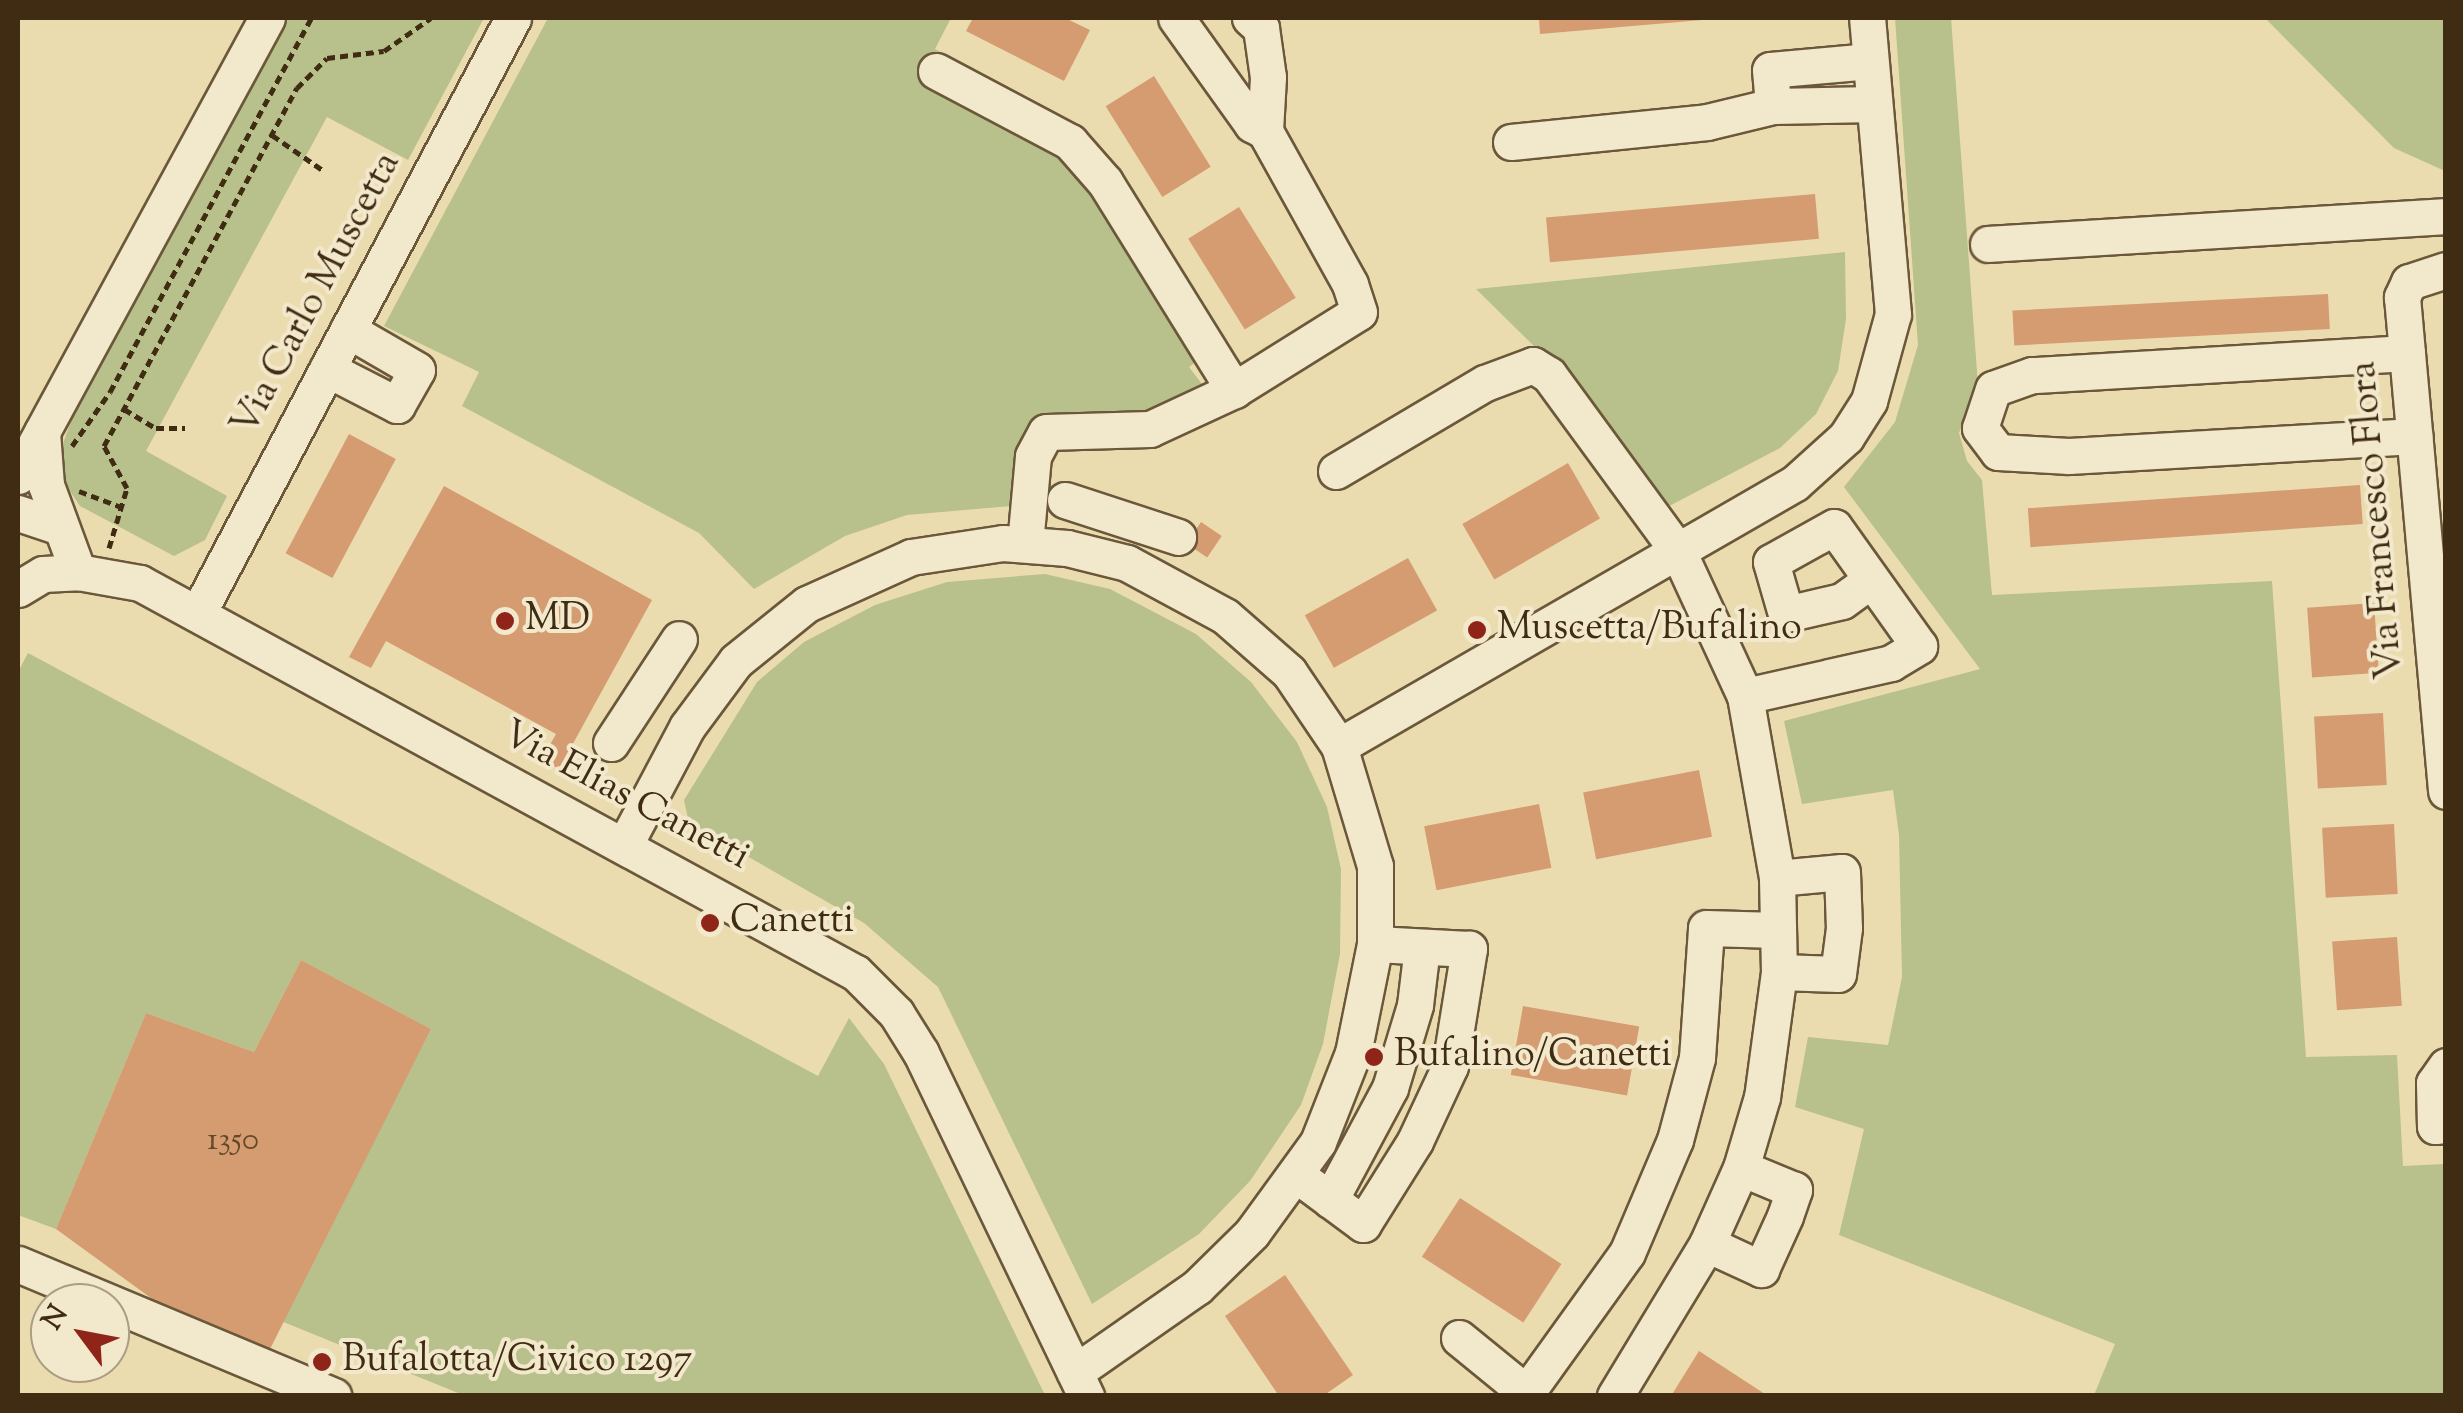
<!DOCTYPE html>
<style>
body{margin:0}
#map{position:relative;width:2463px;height:1413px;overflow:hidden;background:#ebdcb0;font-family:"Sorts Mill Goudy",serif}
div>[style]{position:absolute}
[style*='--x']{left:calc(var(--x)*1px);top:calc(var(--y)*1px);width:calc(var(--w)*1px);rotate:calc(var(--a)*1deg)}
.green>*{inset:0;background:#b8c08b}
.building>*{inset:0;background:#d59b71;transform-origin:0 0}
.path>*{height:5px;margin-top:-2.5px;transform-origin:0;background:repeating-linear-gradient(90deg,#402c13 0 8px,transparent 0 13px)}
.roads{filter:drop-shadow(2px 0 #6b583a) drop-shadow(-2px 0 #6b583a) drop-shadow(0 2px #6b583a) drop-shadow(0 -2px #6b583a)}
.minor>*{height:35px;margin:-17.5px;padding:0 17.5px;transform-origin:17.5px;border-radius:17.5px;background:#f2e8cc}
.dots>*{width:28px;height:28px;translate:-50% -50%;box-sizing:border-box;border:5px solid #f2e8cc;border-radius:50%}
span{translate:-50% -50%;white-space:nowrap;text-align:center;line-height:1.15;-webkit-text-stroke:8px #f2e8cc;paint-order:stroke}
.number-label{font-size:32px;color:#65482a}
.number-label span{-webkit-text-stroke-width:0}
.street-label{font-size:38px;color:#402c13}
.poi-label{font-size:38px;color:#402c13}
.left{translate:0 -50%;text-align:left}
.frame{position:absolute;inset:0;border:20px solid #402c13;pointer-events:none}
.north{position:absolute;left:30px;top:1283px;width:100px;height:100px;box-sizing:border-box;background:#f2e8cc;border:2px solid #ab9d82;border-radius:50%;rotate:302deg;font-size:28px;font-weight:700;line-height:40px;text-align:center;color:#402c13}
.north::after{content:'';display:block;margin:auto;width:35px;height:45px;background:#8f2418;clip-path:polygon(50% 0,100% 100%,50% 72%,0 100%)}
</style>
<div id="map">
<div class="green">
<i style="clip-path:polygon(288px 18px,484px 18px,408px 160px,327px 117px,146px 451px,227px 496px,205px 540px,174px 556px,80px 506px,63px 481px,61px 449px,75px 410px)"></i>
<i style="clip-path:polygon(548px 18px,951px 18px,935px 49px,1084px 132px,1214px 348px,1189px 367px,1212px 397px,1141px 431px,1039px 416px,1018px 445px,1011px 506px,907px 515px,845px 536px,754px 589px,699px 533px,462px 406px,479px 372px,384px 326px)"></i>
<i style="clip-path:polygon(1895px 18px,1951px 18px,1978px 385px,1959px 433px,1967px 461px,1982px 480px,1992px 595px,2272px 581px,2306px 1057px,2397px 1055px,2403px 1166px,2445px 1164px,2445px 1395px,2094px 1395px,2115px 1344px,1839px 1235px,1864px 1129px,1795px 1107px,1808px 1037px,1888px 1045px,1902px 977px,1899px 835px,1893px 790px,1802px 804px,1784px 721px,1980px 669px,1844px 487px,1895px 422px,1918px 345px)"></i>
<i style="clip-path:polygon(2265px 18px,2445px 18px,2445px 171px,2394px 148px)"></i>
<i style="clip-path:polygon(1845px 252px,1846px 319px,1838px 371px,1816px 414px,1780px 448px,1654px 514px,1593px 404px,1476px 289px)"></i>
<i style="clip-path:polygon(1045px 574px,1110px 589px,1196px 634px,1251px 682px,1297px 742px,1327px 807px,1341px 869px,1340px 954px,1323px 1044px,1301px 1105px,1250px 1181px,1199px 1234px,1092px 1304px,938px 987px,864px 923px,689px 823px,684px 800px,757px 682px,804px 642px,875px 605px,947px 582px)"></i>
<i style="clip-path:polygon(28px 653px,818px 1076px,849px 1018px,884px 1064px,1045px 1395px,463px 1395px,281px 1321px,431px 1029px,301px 960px,254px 1052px,146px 1013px,56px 1229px,18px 1215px,18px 672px)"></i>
</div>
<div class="building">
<i style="clip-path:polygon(973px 18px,1065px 18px,1090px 30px,1064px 81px,966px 31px)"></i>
<i style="clip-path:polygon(1539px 18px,1702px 18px,1702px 20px,1540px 34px)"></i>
<i style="left:1154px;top:76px;width:107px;height:57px;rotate:58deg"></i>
<i style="left:1815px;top:194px;width:45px;height:270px;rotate:85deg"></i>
<i style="left:1239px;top:207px;width:107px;height:60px;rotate:58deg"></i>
<i style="left:2328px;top:294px;width:35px;height:316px;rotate:87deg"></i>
<i style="left:349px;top:434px;width:53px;height:135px;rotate:28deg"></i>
<i style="left:1568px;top:463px;width:64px;height:122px;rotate:60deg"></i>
<i style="left:2360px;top:485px;width:39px;height:333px;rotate:86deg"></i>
<i style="clip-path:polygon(444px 486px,652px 600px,559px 769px,542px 759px,556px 734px,386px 641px,371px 668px,349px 657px)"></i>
<i style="left:1201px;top:522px;width:25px;height:26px;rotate:34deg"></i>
<i style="left:1408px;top:558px;width:60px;height:118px;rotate:61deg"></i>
<i style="left:2374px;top:603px;width:70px;height:67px;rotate:86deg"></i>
<i style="left:2383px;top:713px;width:72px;height:69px;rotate:87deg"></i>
<i style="left:1699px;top:770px;width:68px;height:118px;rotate:79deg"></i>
<i style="left:1539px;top:804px;width:65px;height:117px;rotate:79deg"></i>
<i style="left:2394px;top:824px;width:70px;height:72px;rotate:87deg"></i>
<i style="left:2397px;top:937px;width:69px;height:65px;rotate:86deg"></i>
<i style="clip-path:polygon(301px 960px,431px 1029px,266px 1357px,184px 1322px,56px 1229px,146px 1013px,254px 1052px)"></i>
<i style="left:1523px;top:1006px;width:118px;height:70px;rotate:10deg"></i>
<i style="left:1460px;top:1198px;width:121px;height:70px;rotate:33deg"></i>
<i style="clip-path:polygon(1285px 1275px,1353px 1375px,1323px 1396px,1279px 1396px,1225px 1316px)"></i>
<i style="clip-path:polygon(1699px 1351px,1768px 1396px,1671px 1396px)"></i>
</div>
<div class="path">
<i style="--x:272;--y:135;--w:63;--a:34.7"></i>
<i style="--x:124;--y:409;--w:37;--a:31"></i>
<i style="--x:156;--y:428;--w:29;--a:0"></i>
<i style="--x:72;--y:446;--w:66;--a:-54.9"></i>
<i style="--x:110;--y:392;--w:425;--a:-61.7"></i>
<i style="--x:79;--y:491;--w:48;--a:20.7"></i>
<i style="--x:109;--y:548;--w:63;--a:-73.3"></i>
<i style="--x:127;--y:488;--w:48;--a:-118.7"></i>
<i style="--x:104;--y:446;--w:407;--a:-61.7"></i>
<i style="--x:297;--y:88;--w:42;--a:-45"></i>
<i style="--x:327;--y:58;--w:57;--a:-7"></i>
<i style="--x:384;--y:51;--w:57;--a:-35.1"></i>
</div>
<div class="roads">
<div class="minor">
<i style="--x:1250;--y:18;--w:15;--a:42"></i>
<i style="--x:1261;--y:28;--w:49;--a:81.9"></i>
<i style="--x:1268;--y:77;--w:54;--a:93.2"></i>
<i style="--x:1870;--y:61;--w:100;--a:174.9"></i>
<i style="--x:1770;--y:70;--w:36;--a:85"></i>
<i style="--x:1773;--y:106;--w:101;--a:-1.1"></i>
<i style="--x:936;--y:71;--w:152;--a:27.9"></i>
<i style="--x:1070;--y:142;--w:53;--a:48.8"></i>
<i style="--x:1105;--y:182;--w:245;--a:58.2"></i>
<i style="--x:1511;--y:142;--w:197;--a:-5.8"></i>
<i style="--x:1707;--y:122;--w:68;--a:-13.6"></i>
<i style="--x:1988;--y:244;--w:459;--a:-3.5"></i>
<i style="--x:2446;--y:270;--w:39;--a:162"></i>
<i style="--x:2409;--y:282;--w:17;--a:115"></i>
<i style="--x:2402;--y:297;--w:496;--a:84.9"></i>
<i style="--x:2407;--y:353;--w:376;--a:176.6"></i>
<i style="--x:2032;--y:375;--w:41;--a:160.3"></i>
<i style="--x:1993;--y:389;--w:41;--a:108.4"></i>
<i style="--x:1980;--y:428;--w:30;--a:53"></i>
<i style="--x:1998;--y:452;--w:71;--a:3.2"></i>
<i style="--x:2069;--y:456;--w:346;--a:-3.3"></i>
<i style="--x:327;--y:369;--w:79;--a:27.2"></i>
<i style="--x:397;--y:405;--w:40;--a:-60.3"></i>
<i style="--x:417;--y:370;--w:80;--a:-149.9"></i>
<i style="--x:42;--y:432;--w:53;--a:85.7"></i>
<i style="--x:46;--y:485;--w:93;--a:69.8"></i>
<i style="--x:1336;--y:471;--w:173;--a:-30.6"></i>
<i style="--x:1485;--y:383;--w:51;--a:-20.6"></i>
<i style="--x:1533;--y:365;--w:19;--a:32"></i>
<i style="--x:1549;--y:375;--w:218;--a:53.8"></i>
<i style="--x:1678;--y:551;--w:160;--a:65.2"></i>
<i style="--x:1745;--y:696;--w:185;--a:80"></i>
<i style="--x:1777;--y:878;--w:94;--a:88.8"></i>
<i style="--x:1779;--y:972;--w:126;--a:97.7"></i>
<i style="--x:1762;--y:1097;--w:74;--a:106.5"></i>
<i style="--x:1741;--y:1168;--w:83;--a:114.1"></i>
<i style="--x:1707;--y:1244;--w:178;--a:121.2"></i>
<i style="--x:18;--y:476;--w:521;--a:-61.47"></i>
<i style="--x:1065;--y:500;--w:119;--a:18.1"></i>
<i style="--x:18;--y:513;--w:41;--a:18.4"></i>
<i style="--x:1025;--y:544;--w:88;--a:-84.8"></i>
<i style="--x:1033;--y:456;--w:27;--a:-62"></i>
<i style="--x:1046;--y:432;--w:104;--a:-1.7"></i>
<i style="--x:1150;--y:429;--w:93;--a:-24.9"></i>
<i style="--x:1234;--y:390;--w:147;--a:-32"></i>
<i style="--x:1359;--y:312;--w:29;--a:-108"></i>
<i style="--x:1350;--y:284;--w:175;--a:-119.1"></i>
<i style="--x:1265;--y:131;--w:15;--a:-152"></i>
<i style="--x:1252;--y:124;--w:130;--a:-125.6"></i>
<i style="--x:18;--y:589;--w:29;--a:-31"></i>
<i style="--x:43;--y:574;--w:35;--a:-3"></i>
<i style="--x:78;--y:572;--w:63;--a:10.1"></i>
<i style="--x:140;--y:583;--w:815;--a:28.58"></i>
<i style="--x:856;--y:973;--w:57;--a:45"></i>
<i style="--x:896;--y:1013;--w:47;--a:58"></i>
<i style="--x:921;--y:1053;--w:381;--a:64.3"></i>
<i style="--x:198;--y:613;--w:673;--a:-62.1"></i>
<i style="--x:1745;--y:696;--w:150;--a:-12.7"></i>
<i style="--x:1891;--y:663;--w:33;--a:-31"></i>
<i style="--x:1919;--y:646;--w:146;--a:-125.5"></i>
<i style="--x:1834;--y:527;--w:72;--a:150.9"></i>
<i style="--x:1771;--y:562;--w:54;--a:73.9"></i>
<i style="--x:1786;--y:614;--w:57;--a:-13.1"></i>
<i style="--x:1842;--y:601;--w:36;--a:-36"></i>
<i style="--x:611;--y:743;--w:124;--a:-56.8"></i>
<i style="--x:1339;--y:746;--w:526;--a:-29.97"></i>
<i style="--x:1795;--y:483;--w:69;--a:-42"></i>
<i style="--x:1846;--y:437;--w:43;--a:-57.4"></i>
<i style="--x:1869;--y:401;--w:90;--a:-74.6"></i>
<i style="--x:1893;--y:314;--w:297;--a:-95"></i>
<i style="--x:624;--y:846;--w:135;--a:-62.1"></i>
<i style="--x:687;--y:727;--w:82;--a:-53.4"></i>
<i style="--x:736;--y:661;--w:91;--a:-38.8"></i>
<i style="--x:807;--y:604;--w:114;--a:-24.3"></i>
<i style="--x:911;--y:557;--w:93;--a:-8.7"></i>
<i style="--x:1003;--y:543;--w:64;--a:4.5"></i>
<i style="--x:1067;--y:548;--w:62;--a:14"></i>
<i style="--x:1127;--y:563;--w:111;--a:28.4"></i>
<i style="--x:1225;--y:616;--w:85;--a:41.2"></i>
<i style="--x:1289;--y:672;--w:89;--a:56"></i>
<i style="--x:1339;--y:746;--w:125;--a:73.3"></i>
<i style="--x:1375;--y:866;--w:78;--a:90"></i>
<i style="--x:1375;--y:944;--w:111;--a:101.4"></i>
<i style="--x:1353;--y:1053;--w:96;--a:111.5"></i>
<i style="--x:1318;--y:1142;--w:112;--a:126"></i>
<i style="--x:1252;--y:1233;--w:77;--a:135.5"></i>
<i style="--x:1197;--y:1287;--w:149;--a:145.1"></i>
<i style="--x:1777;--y:878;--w:65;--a:-5.3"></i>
<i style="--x:1842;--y:872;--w:56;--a:88"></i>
<i style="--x:1844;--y:928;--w:46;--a:97.4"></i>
<i style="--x:1838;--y:974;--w:59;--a:-178.1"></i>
<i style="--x:2446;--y:1066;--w:21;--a:125"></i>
<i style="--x:2434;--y:1083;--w:43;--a:88.7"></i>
<i style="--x:2435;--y:1126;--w:11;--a:-5"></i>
<i style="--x:1298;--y:1176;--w:81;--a:36.4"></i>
<i style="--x:1363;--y:1224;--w:98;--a:-57.9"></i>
<i style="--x:1415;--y:1141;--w:83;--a:-65"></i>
<i style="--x:1450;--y:1066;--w:119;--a:-80.8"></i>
<i style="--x:1469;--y:949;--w:94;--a:-177"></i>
<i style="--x:1330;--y:1200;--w:127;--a:-61.8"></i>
<i style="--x:1390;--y:1088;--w:87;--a:-73.2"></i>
<i style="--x:1415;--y:1005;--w:58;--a:-83.1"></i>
<i style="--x:1707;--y:1244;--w:60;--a:24.8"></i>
<i style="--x:1761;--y:1269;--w:58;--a:-65.6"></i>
<i style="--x:1785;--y:1216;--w:28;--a:-71"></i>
<i style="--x:1794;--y:1190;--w:57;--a:-157.5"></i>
<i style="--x:18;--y:1264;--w:342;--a:22.7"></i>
<i style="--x:1459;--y:1338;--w:92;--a:39.2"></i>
<i style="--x:1527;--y:1392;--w:171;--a:-54.3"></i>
<i style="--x:1627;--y:1253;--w:123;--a:-67"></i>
<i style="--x:1675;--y:1140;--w:85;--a:-75"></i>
<i style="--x:1697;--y:1058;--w:130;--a:-86"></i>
<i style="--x:1706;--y:928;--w:72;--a:1.6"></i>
</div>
</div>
<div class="dots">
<i style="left:505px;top:621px;background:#8f2418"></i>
<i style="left:1477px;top:630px;background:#8f2418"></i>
<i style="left:710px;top:923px;background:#8f2418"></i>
<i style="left:1374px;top:1057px;background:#8f2418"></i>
<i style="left:322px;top:1362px;background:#8f2418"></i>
</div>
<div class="number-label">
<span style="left:233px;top:1141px">1350</span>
</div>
<div class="street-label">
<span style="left:318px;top:295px;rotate:-62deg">Via Carlo Muscetta</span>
<span style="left:2379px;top:520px;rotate:-95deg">Via Francesco Flora</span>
<span style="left:625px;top:797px;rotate:28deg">Via Elias Canetti</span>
</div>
<div class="poi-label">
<span class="left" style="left:525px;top:621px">MD</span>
<span class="left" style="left:1497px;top:630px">Muscetta/Bufalino</span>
<span class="left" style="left:730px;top:923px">Canetti</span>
<span class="left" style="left:1394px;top:1057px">Bufalino/Canetti</span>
<span class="left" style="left:342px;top:1362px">Bufalotta/Civico 1297</span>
</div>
<div class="frame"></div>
<div class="north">N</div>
</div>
